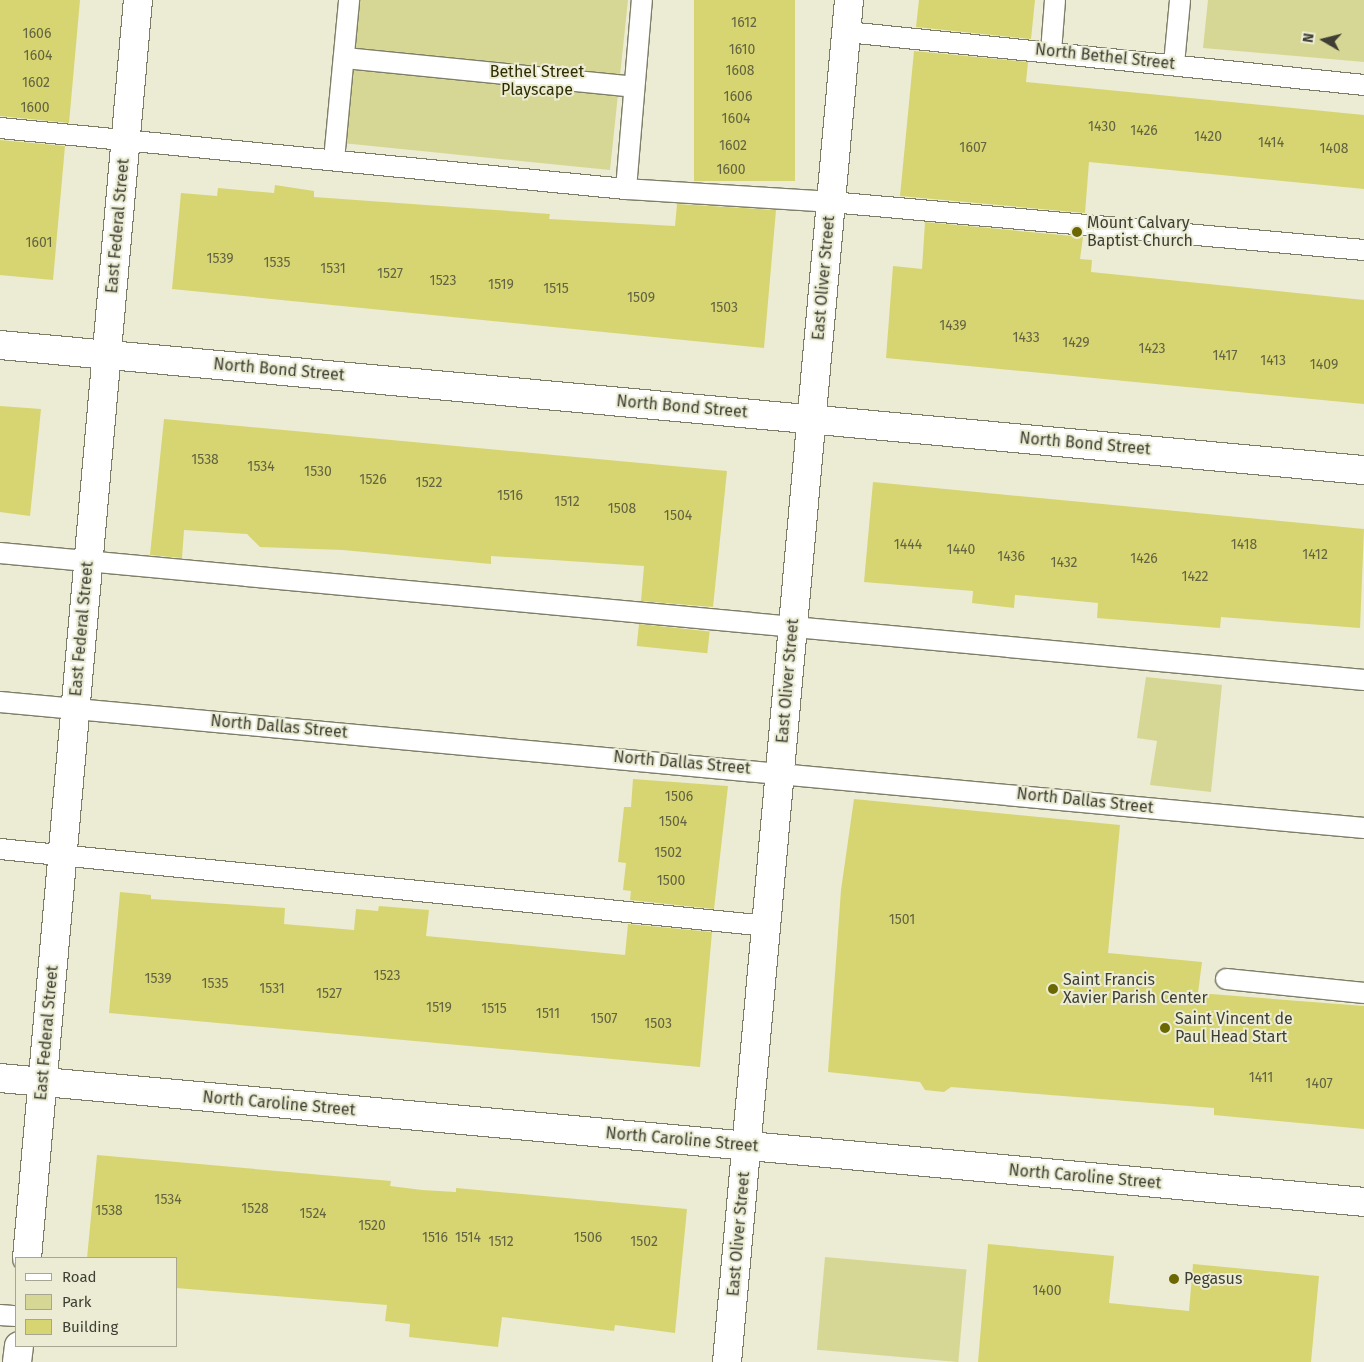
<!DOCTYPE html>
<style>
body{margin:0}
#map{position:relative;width:1364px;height:1362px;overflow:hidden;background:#ebecd3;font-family:"Fira Sans",sans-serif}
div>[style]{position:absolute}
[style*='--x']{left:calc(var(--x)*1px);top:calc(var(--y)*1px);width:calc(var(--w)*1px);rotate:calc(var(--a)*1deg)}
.green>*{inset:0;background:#d7d795;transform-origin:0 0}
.building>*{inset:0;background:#d7d571;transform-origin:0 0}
.roads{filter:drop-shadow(1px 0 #7e7e68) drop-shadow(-1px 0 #7e7e68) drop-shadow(0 1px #7e7e68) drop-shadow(0 -1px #7e7e68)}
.service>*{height:20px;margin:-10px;padding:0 10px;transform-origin:10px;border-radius:10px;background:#fff}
.minor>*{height:28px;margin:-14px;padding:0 14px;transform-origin:14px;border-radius:14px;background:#fff}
.tertiary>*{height:28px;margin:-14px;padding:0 14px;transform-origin:14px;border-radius:14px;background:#fff}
.dots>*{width:14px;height:14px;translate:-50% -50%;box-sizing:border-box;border:2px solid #ebecd3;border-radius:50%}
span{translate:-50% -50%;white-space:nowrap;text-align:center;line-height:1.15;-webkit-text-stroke:4px #ebecd3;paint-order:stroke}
.number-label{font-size:14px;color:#646443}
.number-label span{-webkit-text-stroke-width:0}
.street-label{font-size:16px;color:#3e3e34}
.park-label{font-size:16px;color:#2e2c01}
.poi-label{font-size:16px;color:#3e3e34}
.left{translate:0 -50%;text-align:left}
.legend{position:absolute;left:15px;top:1257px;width:162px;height:90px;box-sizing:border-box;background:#ebecd3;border:1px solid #a6a693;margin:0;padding:6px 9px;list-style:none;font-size:15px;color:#3e3e34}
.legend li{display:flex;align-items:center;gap:10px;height:25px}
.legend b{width:25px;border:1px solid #a6a693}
.north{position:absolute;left:1299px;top:15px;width:50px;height:50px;-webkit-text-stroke:4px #ebecd3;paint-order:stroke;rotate:278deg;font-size:14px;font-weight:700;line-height:20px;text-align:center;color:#3e3e34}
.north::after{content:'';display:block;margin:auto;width:18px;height:22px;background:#3e3e34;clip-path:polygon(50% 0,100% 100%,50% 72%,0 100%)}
</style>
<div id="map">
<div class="green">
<i style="clip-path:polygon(357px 0,628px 0,610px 170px,342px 143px)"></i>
<i style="clip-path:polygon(1208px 0,1364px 0,1364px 62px,1203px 48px)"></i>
<i style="clip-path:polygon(1146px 677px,1222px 685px,1211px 792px,1150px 785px,1157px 741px,1137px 738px)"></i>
<i style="left:825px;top:1257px;width:142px;height:93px;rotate:5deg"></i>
</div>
<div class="building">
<i style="clip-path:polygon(0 0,80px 0,69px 123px,0 116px)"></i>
<i style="left:694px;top:0;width:101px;height:181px"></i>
<i style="clip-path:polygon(919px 0,1035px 0,1031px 39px,916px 27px)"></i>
<i style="clip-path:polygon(914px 51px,1028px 62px,1026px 82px,1364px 115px,1364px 189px,1089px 162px,1085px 213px,900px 196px)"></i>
<i style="clip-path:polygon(0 140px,65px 146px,53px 280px,0 275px)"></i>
<i style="clip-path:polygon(275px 185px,314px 191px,314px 197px,550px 214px,549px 219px,675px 226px,677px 204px,776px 210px,764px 348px,172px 289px,181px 193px,217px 196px,218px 188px,274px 193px)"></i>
<i style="clip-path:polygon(925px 222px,1083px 237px,1080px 259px,1092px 260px,1091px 272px,1364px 300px,1364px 404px,886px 358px,893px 266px,922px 269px)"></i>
<i style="clip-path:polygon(0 406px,41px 409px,30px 516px,0 512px)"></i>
<i style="clip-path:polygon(164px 419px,727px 471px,713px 607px,641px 601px,644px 566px,491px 556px,491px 564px,343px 550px,260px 547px,247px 534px,184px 530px,182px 558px,150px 555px)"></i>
<i style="clip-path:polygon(873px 482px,1364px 529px,1360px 628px,1221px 617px,1220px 628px,1097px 618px,1098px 603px,1015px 595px,1014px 608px,972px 603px,973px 591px,864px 582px)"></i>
<i style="left:639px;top:624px;width:71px;height:22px;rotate:6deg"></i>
<i style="clip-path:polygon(633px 779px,728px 786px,714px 909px,630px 900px,631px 891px,623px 890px,626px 863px,618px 862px,624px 807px,631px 807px)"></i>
<i style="clip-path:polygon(854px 799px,1120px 825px,1108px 953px,1202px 962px,1198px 993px,1364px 1006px,1364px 1129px,1214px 1115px,1214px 1108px,951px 1087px,944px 1092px,925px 1090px,920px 1082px,828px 1072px,841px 890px)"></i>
<i style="clip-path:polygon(120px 892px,151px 895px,151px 899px,285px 908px,284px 924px,354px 930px,356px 909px,378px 911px,379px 906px,429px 910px,426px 936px,625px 955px,628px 924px,712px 932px,700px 1067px,109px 1013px)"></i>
<i style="clip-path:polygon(97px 1155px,391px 1181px,390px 1186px,422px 1190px,456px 1192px,456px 1188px,687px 1209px,675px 1333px,615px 1325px,614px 1331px,502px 1317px,498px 1347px,409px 1337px,410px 1324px,385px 1321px,387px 1305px,176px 1288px,176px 1258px,87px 1258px)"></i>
<i style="clip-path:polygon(988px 1244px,1114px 1256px,1109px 1303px,1189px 1311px,1193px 1264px,1319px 1276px,1311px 1362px,978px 1362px)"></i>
</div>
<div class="roads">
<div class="service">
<i style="--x:847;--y:32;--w:520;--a:5.85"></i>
<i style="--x:1051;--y:52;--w:52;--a:-85.6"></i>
<i style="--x:345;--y:58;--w:290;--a:5.7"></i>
<i style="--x:1174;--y:64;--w:64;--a:-84.6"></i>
<i style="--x:0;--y:128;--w:629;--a:5.57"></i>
<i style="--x:626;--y:189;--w:205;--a:3.6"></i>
<i style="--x:831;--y:202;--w:535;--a:5.15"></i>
<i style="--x:334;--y:160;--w:161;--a:-84.6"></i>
<i style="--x:626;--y:189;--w:190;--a:-85.2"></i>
<i style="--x:0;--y:553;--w:1370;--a:5.32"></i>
<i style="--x:0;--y:702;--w:1370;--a:5.28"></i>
<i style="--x:0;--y:849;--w:771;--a:5.73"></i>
<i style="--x:1226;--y:979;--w:139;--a:5.8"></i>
<i style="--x:0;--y:1315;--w:16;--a:4"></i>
</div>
<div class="minor">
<i style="--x:0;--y:345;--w:1370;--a:5.24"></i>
<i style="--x:727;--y:1362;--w:1367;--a:-84.88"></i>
</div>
<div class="tertiary">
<i style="--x:0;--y:1078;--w:1370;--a:5.19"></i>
<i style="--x:27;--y:1258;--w:1263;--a:-84.96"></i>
<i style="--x:17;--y:1362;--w:16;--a:-83"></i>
</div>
</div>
<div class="dots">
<i style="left:1077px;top:232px;background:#6b6802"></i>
<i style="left:1053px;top:989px;background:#6b6802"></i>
<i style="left:1165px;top:1028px;background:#6b6802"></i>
<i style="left:1174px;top:1279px;background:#6b6802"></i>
</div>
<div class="number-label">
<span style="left:744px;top:23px">1612</span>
<span style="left:37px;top:34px">1606</span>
<span style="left:742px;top:50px">1610</span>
<span style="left:38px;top:56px">1604</span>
<span style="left:740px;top:71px">1608</span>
<span style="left:36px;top:83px">1602</span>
<span style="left:738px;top:97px">1606</span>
<span style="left:35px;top:108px">1600</span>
<span style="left:736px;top:119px">1604</span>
<span style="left:1102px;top:127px">1430</span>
<span style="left:1144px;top:131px">1426</span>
<span style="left:1208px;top:137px">1420</span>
<span style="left:1271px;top:143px">1414</span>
<span style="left:733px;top:146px">1602</span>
<span style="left:973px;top:148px">1607</span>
<span style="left:1334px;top:149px">1408</span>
<span style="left:731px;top:170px">1600</span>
<span style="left:39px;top:243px">1601</span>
<span style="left:220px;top:259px">1539</span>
<span style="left:277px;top:263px">1535</span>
<span style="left:333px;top:269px">1531</span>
<span style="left:390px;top:274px">1527</span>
<span style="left:443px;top:281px">1523</span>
<span style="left:501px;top:285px">1519</span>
<span style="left:556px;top:289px">1515</span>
<span style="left:641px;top:298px">1509</span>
<span style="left:724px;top:308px">1503</span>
<span style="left:953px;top:326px">1439</span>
<span style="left:1026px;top:338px">1433</span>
<span style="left:1076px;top:343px">1429</span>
<span style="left:1152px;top:349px">1423</span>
<span style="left:1225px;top:356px">1417</span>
<span style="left:1273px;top:361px">1413</span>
<span style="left:1324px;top:365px">1409</span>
<span style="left:205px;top:460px">1538</span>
<span style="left:261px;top:467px">1534</span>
<span style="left:318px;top:472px">1530</span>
<span style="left:373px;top:480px">1526</span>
<span style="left:429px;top:483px">1522</span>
<span style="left:510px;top:496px">1516</span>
<span style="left:567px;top:502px">1512</span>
<span style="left:622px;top:509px">1508</span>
<span style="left:678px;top:516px">1504</span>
<span style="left:908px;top:545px">1444</span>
<span style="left:1244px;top:545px">1418</span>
<span style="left:961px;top:550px">1440</span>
<span style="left:1315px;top:555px">1412</span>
<span style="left:1011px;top:557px">1436</span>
<span style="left:1144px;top:559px">1426</span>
<span style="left:1064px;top:563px">1432</span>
<span style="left:1195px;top:577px">1422</span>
<span style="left:679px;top:797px">1506</span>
<span style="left:673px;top:822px">1504</span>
<span style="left:668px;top:853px">1502</span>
<span style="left:671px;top:881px">1500</span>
<span style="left:902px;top:920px">1501</span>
<span style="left:387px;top:976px">1523</span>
<span style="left:158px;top:979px">1539</span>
<span style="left:215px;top:984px">1535</span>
<span style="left:272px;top:989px">1531</span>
<span style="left:329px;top:994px">1527</span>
<span style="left:439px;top:1008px">1519</span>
<span style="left:494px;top:1009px">1515</span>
<span style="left:548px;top:1014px">1511</span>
<span style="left:604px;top:1019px">1507</span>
<span style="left:658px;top:1024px">1503</span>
<span style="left:1261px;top:1078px">1411</span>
<span style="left:1319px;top:1084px">1407</span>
<span style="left:168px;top:1200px">1534</span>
<span style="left:255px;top:1209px">1528</span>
<span style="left:109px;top:1211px">1538</span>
<span style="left:313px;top:1214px">1524</span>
<span style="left:372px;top:1226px">1520</span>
<span style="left:435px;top:1238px">1516</span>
<span style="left:468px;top:1238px">1514</span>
<span style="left:588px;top:1238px">1506</span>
<span style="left:501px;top:1242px">1512</span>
<span style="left:644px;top:1242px">1502</span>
<span style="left:1047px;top:1291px">1400</span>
</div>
<div class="street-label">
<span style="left:1105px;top:57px;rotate:6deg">North Bethel Street</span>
<span style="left:118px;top:226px;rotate:-85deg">East Federal Street</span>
<span style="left:824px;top:278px;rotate:-85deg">East Oliver Street</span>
<span style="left:279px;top:370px;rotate:5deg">North Bond Street</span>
<span style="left:682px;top:407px;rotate:5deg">North Bond Street</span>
<span style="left:1085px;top:444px;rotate:5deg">North Bond Street</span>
<span style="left:82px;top:629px;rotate:-85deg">East Federal Street</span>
<span style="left:788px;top:681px;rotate:-85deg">East Oliver Street</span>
<span style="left:279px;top:727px;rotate:5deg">North Dallas Street</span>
<span style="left:682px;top:763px;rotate:5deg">North Dallas Street</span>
<span style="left:1085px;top:801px;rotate:6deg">North Dallas Street</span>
<span style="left:47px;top:1033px;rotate:-85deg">East Federal Street</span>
<span style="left:279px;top:1104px;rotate:5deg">North Caroline Street</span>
<span style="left:682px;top:1140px;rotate:5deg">North Caroline Street</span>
<span style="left:1085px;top:1177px;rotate:5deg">North Caroline Street</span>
<span style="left:739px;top:1234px;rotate:-85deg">East Oliver Street</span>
</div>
<div class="park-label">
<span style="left:537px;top:81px">Bethel Street<br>Playscape</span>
</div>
<div class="poi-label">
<span class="left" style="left:1087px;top:232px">Mount Calvary<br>Baptist Church</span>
<span class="left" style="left:1063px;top:989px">Saint Francis<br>Xavier Parish Center</span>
<span class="left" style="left:1175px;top:1028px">Saint Vincent de<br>Paul Head Start</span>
<span class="left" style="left:1184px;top:1279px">Pegasus</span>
</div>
<ul class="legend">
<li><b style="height:6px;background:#fff"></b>Road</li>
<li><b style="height:14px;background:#d7d795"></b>Park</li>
<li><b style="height:14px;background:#d7d571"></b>Building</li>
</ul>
<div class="north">N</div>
</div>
